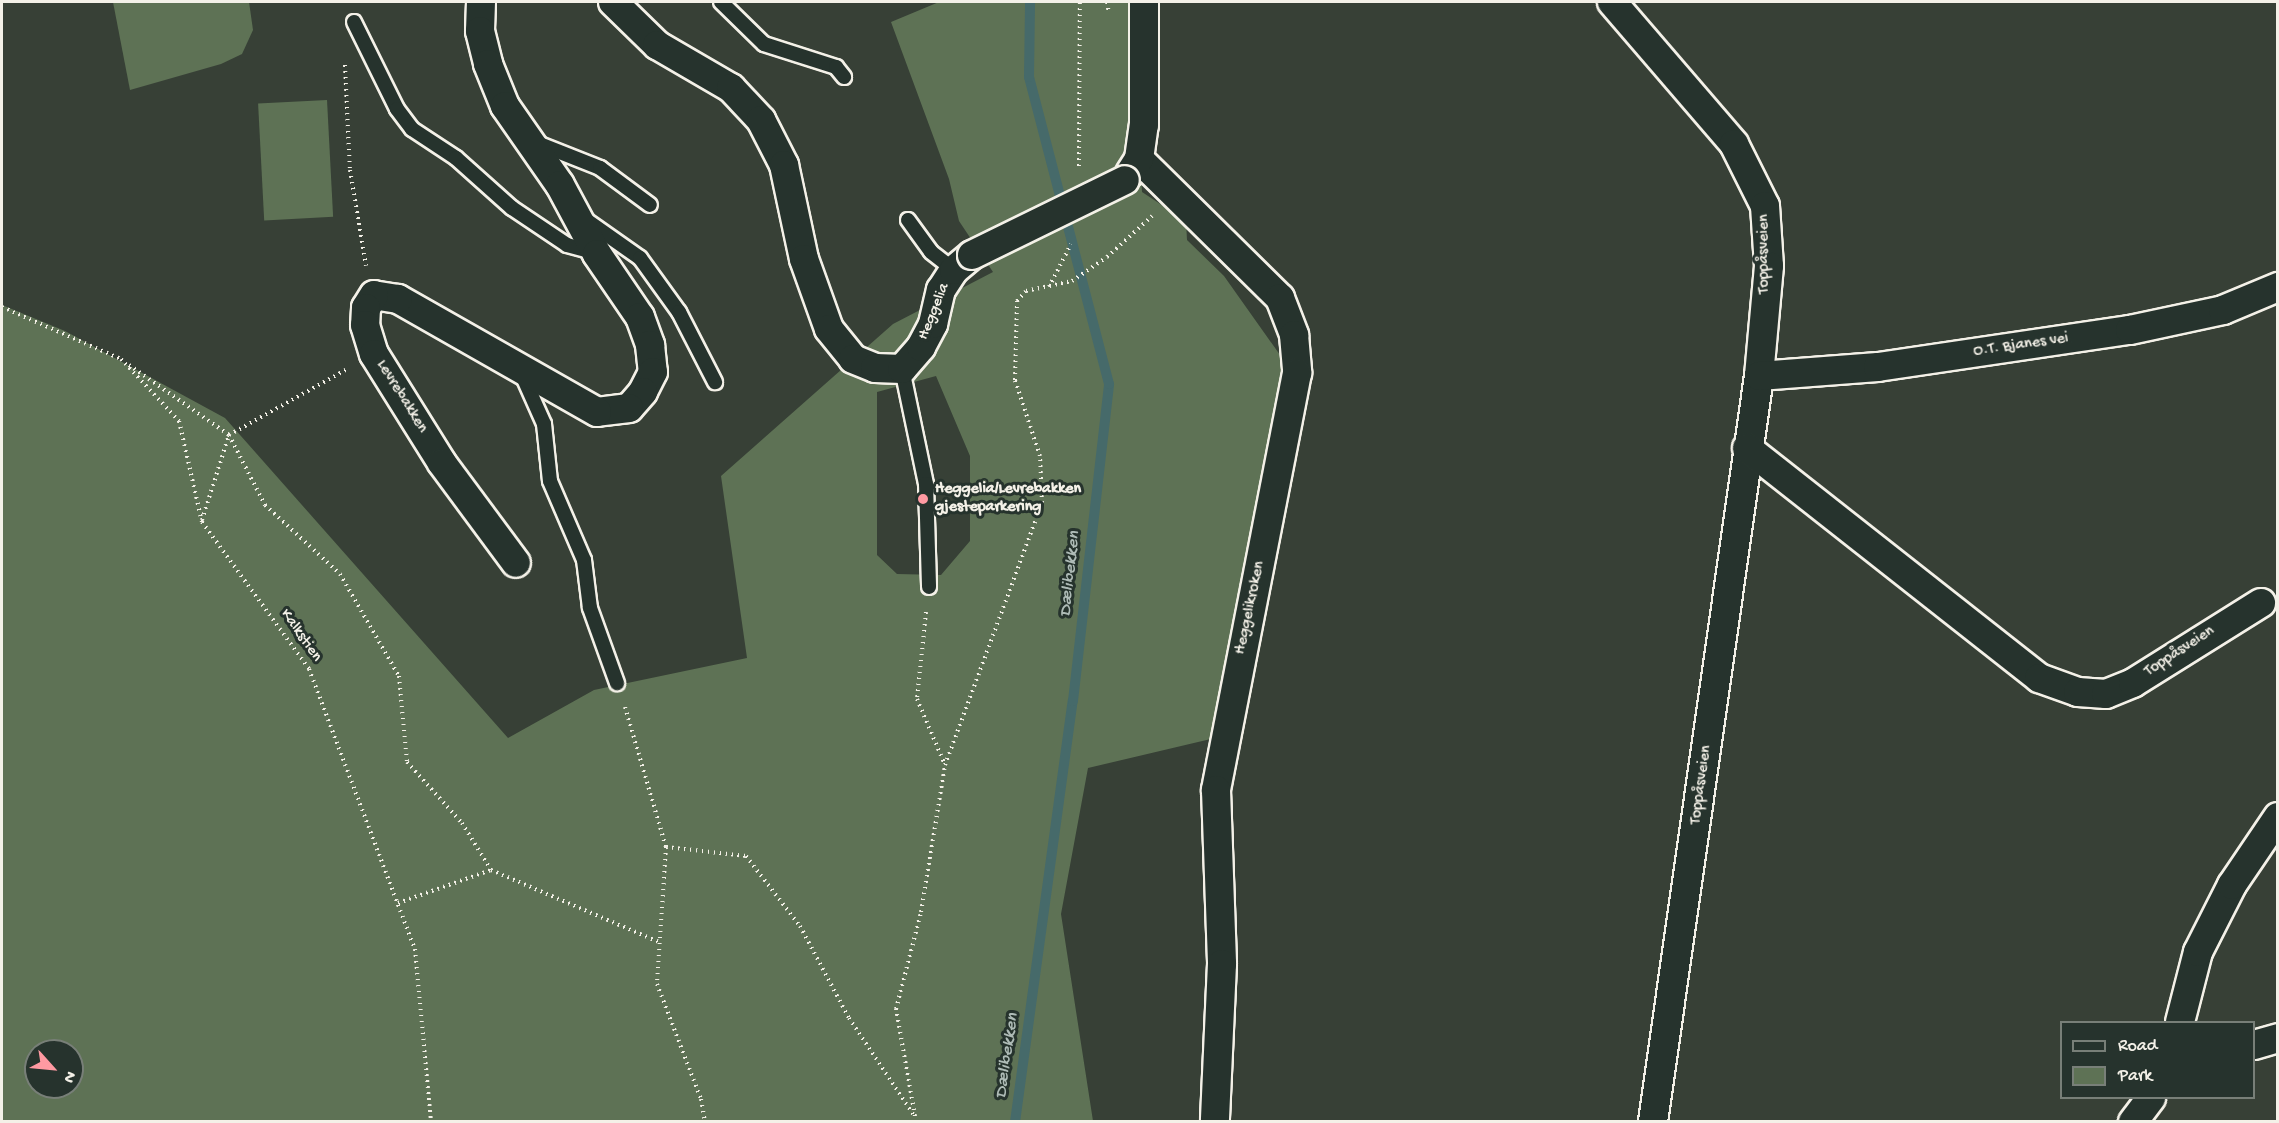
<!DOCTYPE html>
<meta charset="utf-8">
<style>
body{margin:0}
#map{position:relative;width:2279px;height:1123px;overflow:hidden;background:#374036;font-family:"Gochi Hand",sans-serif}
div>[style]{position:absolute}
[style*='--x']{left:calc(var(--x)*1px);top:calc(var(--y)*1px);width:calc(var(--w)*1px);rotate:calc(var(--a)*1deg)}
.green>*{inset:0;background:#5e7255;transform-origin:0 0}
.stream>*{height:10px;margin:-5px;padding:0 5px;transform-origin:5px;border-radius:5px;background:#466a6a}
.path>*{height:4px;margin-top:-2px;transform-origin:0;background:repeating-linear-gradient(90deg,#f4f1e8 0 1.5px,transparent 0 6px)}
.roads{filter:drop-shadow(2px 0 #f4f1e8) drop-shadow(-2px 0 #f4f1e8) drop-shadow(0 2px #f4f1e8) drop-shadow(0 -2px #f4f1e8)}
.lane>*{height:14px;margin:-7px;padding:0 7px;transform-origin:7px;border-radius:7px;background:#26332d}
.street>*{height:28px;margin:-14px;padding:0 14px;transform-origin:14px;border-radius:14px;background:#26332d}
.bridges{filter:drop-shadow(2px 0 #f4f1e8) drop-shadow(-2px 0 #f4f1e8) drop-shadow(0 2px #f4f1e8) drop-shadow(0 -2px #f4f1e8)}
.street-bridge>*{height:28px;margin:-14px;padding:0 14px;transform-origin:14px;border-radius:14px;background:#26332d}
.dots>*{width:16px;height:16px;translate:-50% -50%;box-sizing:border-box;border:3px solid #26332d;border-radius:50%}
span{translate:-50% -50%;white-space:nowrap;text-align:center;line-height:1.15;-webkit-text-stroke:6px #26332d;paint-order:stroke}
.street-label{font-size:16px;color:#f4f1e8}
.poi-label{font-size:16px;color:#f4f1e8;font-weight:700}
.left{translate:0 -50%;text-align:left}
.water-label{font-size:18px;color:#aebbb6;font-style:italic}
.frame{position:absolute;inset:0;border:3px solid #f4f1e8;pointer-events:none}
.legend{position:absolute;left:2060px;top:1021px;width:195px;height:78px;box-sizing:border-box;background:#26332d;border:2px solid #787f78;margin:0;padding:8px 10px;list-style:none;font-size:18px;color:#f4f1e8}
.legend li{display:flex;align-items:center;gap:12px;height:30px}
.legend b{width:30px;border:2px solid #787f78}
.north{position:absolute;left:24px;top:1039px;width:60px;height:60px;box-sizing:border-box;background:#26332d;border:2px solid #787f78;border-radius:50%;rotate:117deg;font-size:16px;font-weight:700;line-height:24px;text-align:center;color:#f4f1e8}
.north::after{content:'';display:block;margin:auto;width:21px;height:27px;background:#ff9aa2;clip-path:polygon(50% 0,100% 100%,50% 72%,0 100%)}
</style>
<div id="map">
<div class="green">
<i style="clip-path:polygon(113px 2px,249px 2px,253px 30px,242px 54px,221px 64px,130px 90px)"></i>
<i style="clip-path:polygon(evenodd,939px 2px,1132px 2px,1142px 192px,1186px 221px,1187px 240px,1224px 276px,1285px 362px,1215px 738px,1088px 768px,1061px 914px,1093px 1121px,2px 1121px,2px 305px,65px 331px,225px 418px,508px 738px,594px 690px,747px 658px,721px 476px,893px 324px,993px 272px,959px 221px,949px 179px,891px 22px,939px 2px,936px 376px,970px 456px,970px 541px,941px 575px,897px 574px,877px 555px,877px 392px,936px 376px,939px 2px,36px 1051px,72px 1051px,72px 1087px,36px 1087px,36px 1051px)"></i>
<i style="left:327px;top:100px;width:117px;height:69px;rotate:87deg"></i>
</div>
<div class="stream">
<i style="--x:1015;--y:1122;--w:425;--a:-82.2"></i>
<i style="--x:1073;--y:701;--w:319;--a:-83.5"></i>
<i style="--x:1109;--y:384;--w:317;--a:-104.6"></i>
<i style="--x:1029;--y:77;--w:75;--a:-89.2"></i>
</div>
<div class="path">
<i style="--x:1107;--y:2;--w:11;--a:80"></i>
<i style="--x:345;--y:65;--w:105;--a:87.3"></i>
<i style="--x:350;--y:170;--w:97;--a:80.5"></i>
<i style="--x:1079;--y:166;--w:164;--a:-89.7"></i>
<i style="--x:1049;--y:287;--w:48;--a:-62.9"></i>
<i style="--x:2;--y:307;--w:130;--a:23.6"></i>
<i style="--x:121;--y:359;--w:85;--a:46.9"></i>
<i style="--x:179;--y:421;--w:104;--a:77.2"></i>
<i style="--x:202;--y:522;--w:182;--a:53.9"></i>
<i style="--x:309;--y:669;--w:299;--a:69.3"></i>
<i style="--x:415;--y:949;--w:174;--a:84.7"></i>
<i style="--x:129;--y:365;--w:122;--a:35"></i>
<i style="--x:229;--y:435;--w:135;--a:-29.2"></i>
<i style="--x:229;--y:435;--w:79;--a:62.8"></i>
<i style="--x:265;--y:505;--w:102;--a:42.6"></i>
<i style="--x:340;--y:574;--w:118;--a:60"></i>
<i style="--x:399;--y:676;--w:86;--a:84.7"></i>
<i style="--x:407;--y:762;--w:82;--a:48"></i>
<i style="--x:462;--y:823;--w:55;--a:58.3"></i>
<i style="--x:491;--y:870;--w:183;--a:23.2"></i>
<i style="--x:202;--y:520;--w:89;--a:-72.4"></i>
<i style="--x:926;--y:612;--w:87;--a:95.9"></i>
<i style="--x:917;--y:699;--w:72;--a:67"></i>
<i style="--x:625;--y:707;--w:146;--a:73.7"></i>
<i style="--x:666;--y:847;--w:137;--a:93.8"></i>
<i style="--x:657;--y:984;--w:123;--a:69.1"></i>
<i style="--x:701;--y:1099;--w:23;--a:80"></i>
<i style="--x:666;--y:847;--w:81;--a:6.4"></i>
<i style="--x:746;--y:856;--w:88;--a:52.4"></i>
<i style="--x:800;--y:926;--w:104;--a:62"></i>
<i style="--x:849;--y:1018;--w:119;--a:56.3"></i>
<i style="--x:398;--y:903;--w:99;--a:-19.5"></i>
<i style="--x:916;--y:1122;--w:115;--a:-100"></i>
<i style="--x:896;--y:1009;--w:100;--a:-75.5"></i>
<i style="--x:921;--y:912;--w:149;--a:-80.7"></i>
<i style="--x:945;--y:765;--w:279;--a:-69.7"></i>
<i style="--x:1042;--y:503;--w:47;--a:-92.4"></i>
<i style="--x:1040;--y:456;--w:80;--a:-108.2"></i>
<i style="--x:1015;--y:380;--w:79;--a:-88.5"></i>
<i style="--x:1017;--y:301;--w:13;--a:-48"></i>
<i style="--x:1026;--y:291;--w:47;--a:-12.3"></i>
<i style="--x:1072;--y:281;--w:42;--a:-34.4"></i>
<i style="--x:1107;--y:257;--w:61;--a:-42.3"></i>
</div>
<div class="roads">
<div class="lane">
<i style="--x:721;--y:2;--w:60;--a:44.3"></i>
<i style="--x:764;--y:44;--w:76;--a:17.7"></i>
<i style="--x:836;--y:67;--w:13;--a:51"></i>
<i style="--x:354;--y:22;--w:97;--a:63.7"></i>
<i style="--x:397;--y:109;--w:25;--a:53"></i>
<i style="--x:412;--y:129;--w:53;--a:33.4"></i>
<i style="--x:456;--y:158;--w:75;--a:41.8"></i>
<i style="--x:512;--y:208;--w:66;--a:33.9"></i>
<i style="--x:567;--y:245;--w:30;--a:15"></i>
<i style="--x:537;--y:143;--w:68;--a:21.6"></i>
<i style="--x:600;--y:168;--w:62;--a:36.5"></i>
<i style="--x:586;--y:220;--w:66;--a:35.1"></i>
<i style="--x:640;--y:258;--w:67;--a:54.2"></i>
<i style="--x:679;--y:312;--w:79;--a:62.8"></i>
<i style="--x:908;--y:220;--w:39;--a:54"></i>
<i style="--x:931;--y:252;--w:29;--a:38"></i>
<i style="--x:902;--y:369;--w:117;--a:78.2"></i>
<i style="--x:926;--y:484;--w:103;--a:88.3"></i>
<i style="--x:520;--y:370;--w:59;--a:66"></i>
<i style="--x:544;--y:424;--w:57;--a:84"></i>
<i style="--x:550;--y:481;--w:86;--a:66.7"></i>
<i style="--x:584;--y:560;--w:48;--a:82.9"></i>
<i style="--x:590;--y:608;--w:80;--a:70.2"></i>
</div>
<div class="street">
<i style="--x:481;--y:2;--w:29;--a:92"></i>
<i style="--x:480;--y:31;--w:34;--a:76"></i>
<i style="--x:488;--y:64;--w:45;--a:68"></i>
<i style="--x:505;--y:106;--w:96;--a:55.2"></i>
<i style="--x:560;--y:185;--w:78;--a:61.8"></i>
<i style="--x:597;--y:254;--w:76;--a:55.7"></i>
<i style="--x:640;--y:317;--w:30;--a:70"></i>
<i style="--x:650;--y:345;--w:27;--a:84"></i>
<i style="--x:653;--y:372;--w:22;--a:117"></i>
<i style="--x:643;--y:392;--w:21;--a:131"></i>
<i style="--x:629;--y:408;--w:32;--a:173"></i>
<i style="--x:597;--y:412;--w:229;--a:-150.4"></i>
<i style="--x:398;--y:299;--w:24;--a:-171"></i>
<i style="--x:374;--y:295;--w:15;--a:122"></i>
<i style="--x:366;--y:308;--w:17;--a:93"></i>
<i style="--x:365;--y:325;--w:30;--a:73"></i>
<i style="--x:374;--y:354;--w:128;--a:58"></i>
<i style="--x:442;--y:463;--w:124;--a:53.5"></i>
<i style="--x:613;--y:2;--w:62;--a:44.3"></i>
<i style="--x:657;--y:45;--w:86;--a:30.2"></i>
<i style="--x:731;--y:88;--w:44;--a:46.8"></i>
<i style="--x:761;--y:120;--w:51;--a:62.9"></i>
<i style="--x:784;--y:165;--w:96;--a:78"></i>
<i style="--x:804;--y:259;--w:74;--a:70.3"></i>
<i style="--x:829;--y:329;--w:38;--a:51"></i>
<i style="--x:853;--y:359;--w:24;--a:22"></i>
<i style="--x:875;--y:368;--w:27;--a:2"></i>
<i style="--x:902;--y:369;--w:29;--a:-49"></i>
<i style="--x:921;--y:347;--w:26;--a:-62"></i>
<i style="--x:933;--y:324;--w:35;--a:-77"></i>
<i style="--x:941;--y:290;--w:24;--a:-57"></i>
<i style="--x:954;--y:270;--w:23;--a:-40"></i>
<i style="--x:1612;--y:2;--w:187;--a:49.3"></i>
<i style="--x:1734;--y:144;--w:69;--a:63.4"></i>
<i style="--x:1765;--y:206;--w:60;--a:86.2"></i>
<i style="--x:1769;--y:266;--w:110;--a:95.2"></i>
<i style="--x:1759;--y:376;--w:753;--a:98.09"></i>
<i style="--x:1139;--y:159;--w:198;--a:44.6"></i>
<i style="--x:1280;--y:298;--w:40;--a:69"></i>
<i style="--x:1294;--y:335;--w:38;--a:85"></i>
<i style="--x:1297;--y:373;--w:425;--a:101"></i>
<i style="--x:1216;--y:790;--w:174;--a:88"></i>
<i style="--x:1222;--y:964;--w:156;--a:92.6"></i>
<i style="--x:1130;--y:173;--w:17;--a:-57"></i>
<i style="--x:1139;--y:159;--w:34;--a:-82"></i>
<i style="--x:1144;--y:125;--w:123;--a:-90"></i>
<i style="--x:1759;--y:376;--w:119;--a:-4.3"></i>
<i style="--x:1878;--y:367;--w:255;--a:-8.4"></i>
<i style="--x:2130;--y:330;--w:95;--a:-12.1"></i>
<i style="--x:2223;--y:310;--w:60;--a:-22.7"></i>
<i style="--x:1747;--y:448;--w:372;--a:38.2"></i>
<i style="--x:2039;--y:678;--w:41;--a:19.7"></i>
<i style="--x:2078;--y:692;--w:28;--a:4"></i>
<i style="--x:2106;--y:694;--w:29;--a:-22"></i>
<i style="--x:2133;--y:683;--w:151;--a:-32"></i>
<i style="--x:2180;--y:1022;--w:72;--a:-75.6"></i>
<i style="--x:2198;--y:952;--w:75;--a:-63.1"></i>
<i style="--x:2232;--y:885;--w:82;--a:-55.9"></i>
<i style="--x:2254;--y:1045;--w:25;--a:-16"></i>
<i style="--x:2133;--y:1122;--w:30;--a:-53"></i>
</div>
</div>
<div class="bridges">
<div class="street-bridge">
<i style="--x:972;--y:255;--w:170;--a:-26.1"></i>
</div>
</div>
<div class="dots">
<i style="left:923px;top:499px;background:#ff9aa2"></i>
</div>
<div class="street-label">
<span style="left:1765px;top:254px;rotate:-90deg">Toppåsveien</span>
<span style="left:935px;top:312px;rotate:-68deg">Heggelia</span>
<span style="left:2021px;top:346px;rotate:-8deg">O.T. Bjanes vei</span>
<span style="left:401px;top:397px;rotate:58deg">Levrebakken</span>
<span style="left:1251px;top:608px;rotate:-78deg">Heggelikroken</span>
<span style="left:300px;top:636px;rotate:55deg">Kalkstien</span>
<span style="left:2180px;top:652px;rotate:-33deg">Toppåsveien</span>
<span style="left:1702px;top:785px;rotate:-82deg">Toppåsveien</span>
</div>
<div class="poi-label">
<span class="left" style="left:935px;top:499px">Heggelia/Levrebakken<br>gjesteparkering</span>
</div>
<div class="water-label">
<span style="left:1071px;top:574px;rotate:-84deg">Dælibekken</span>
<span style="left:1008px;top:1056px;rotate:-82deg">Dælibekken</span>
</div>
<div class="frame"></div>
<ul class="legend">
<li><b style="height:8px;background:#26332d"></b>Road</li>
<li><b style="height:16px;background:#5e7255"></b>Park</li>
</ul>
<div class="north">N</div>
</div>
